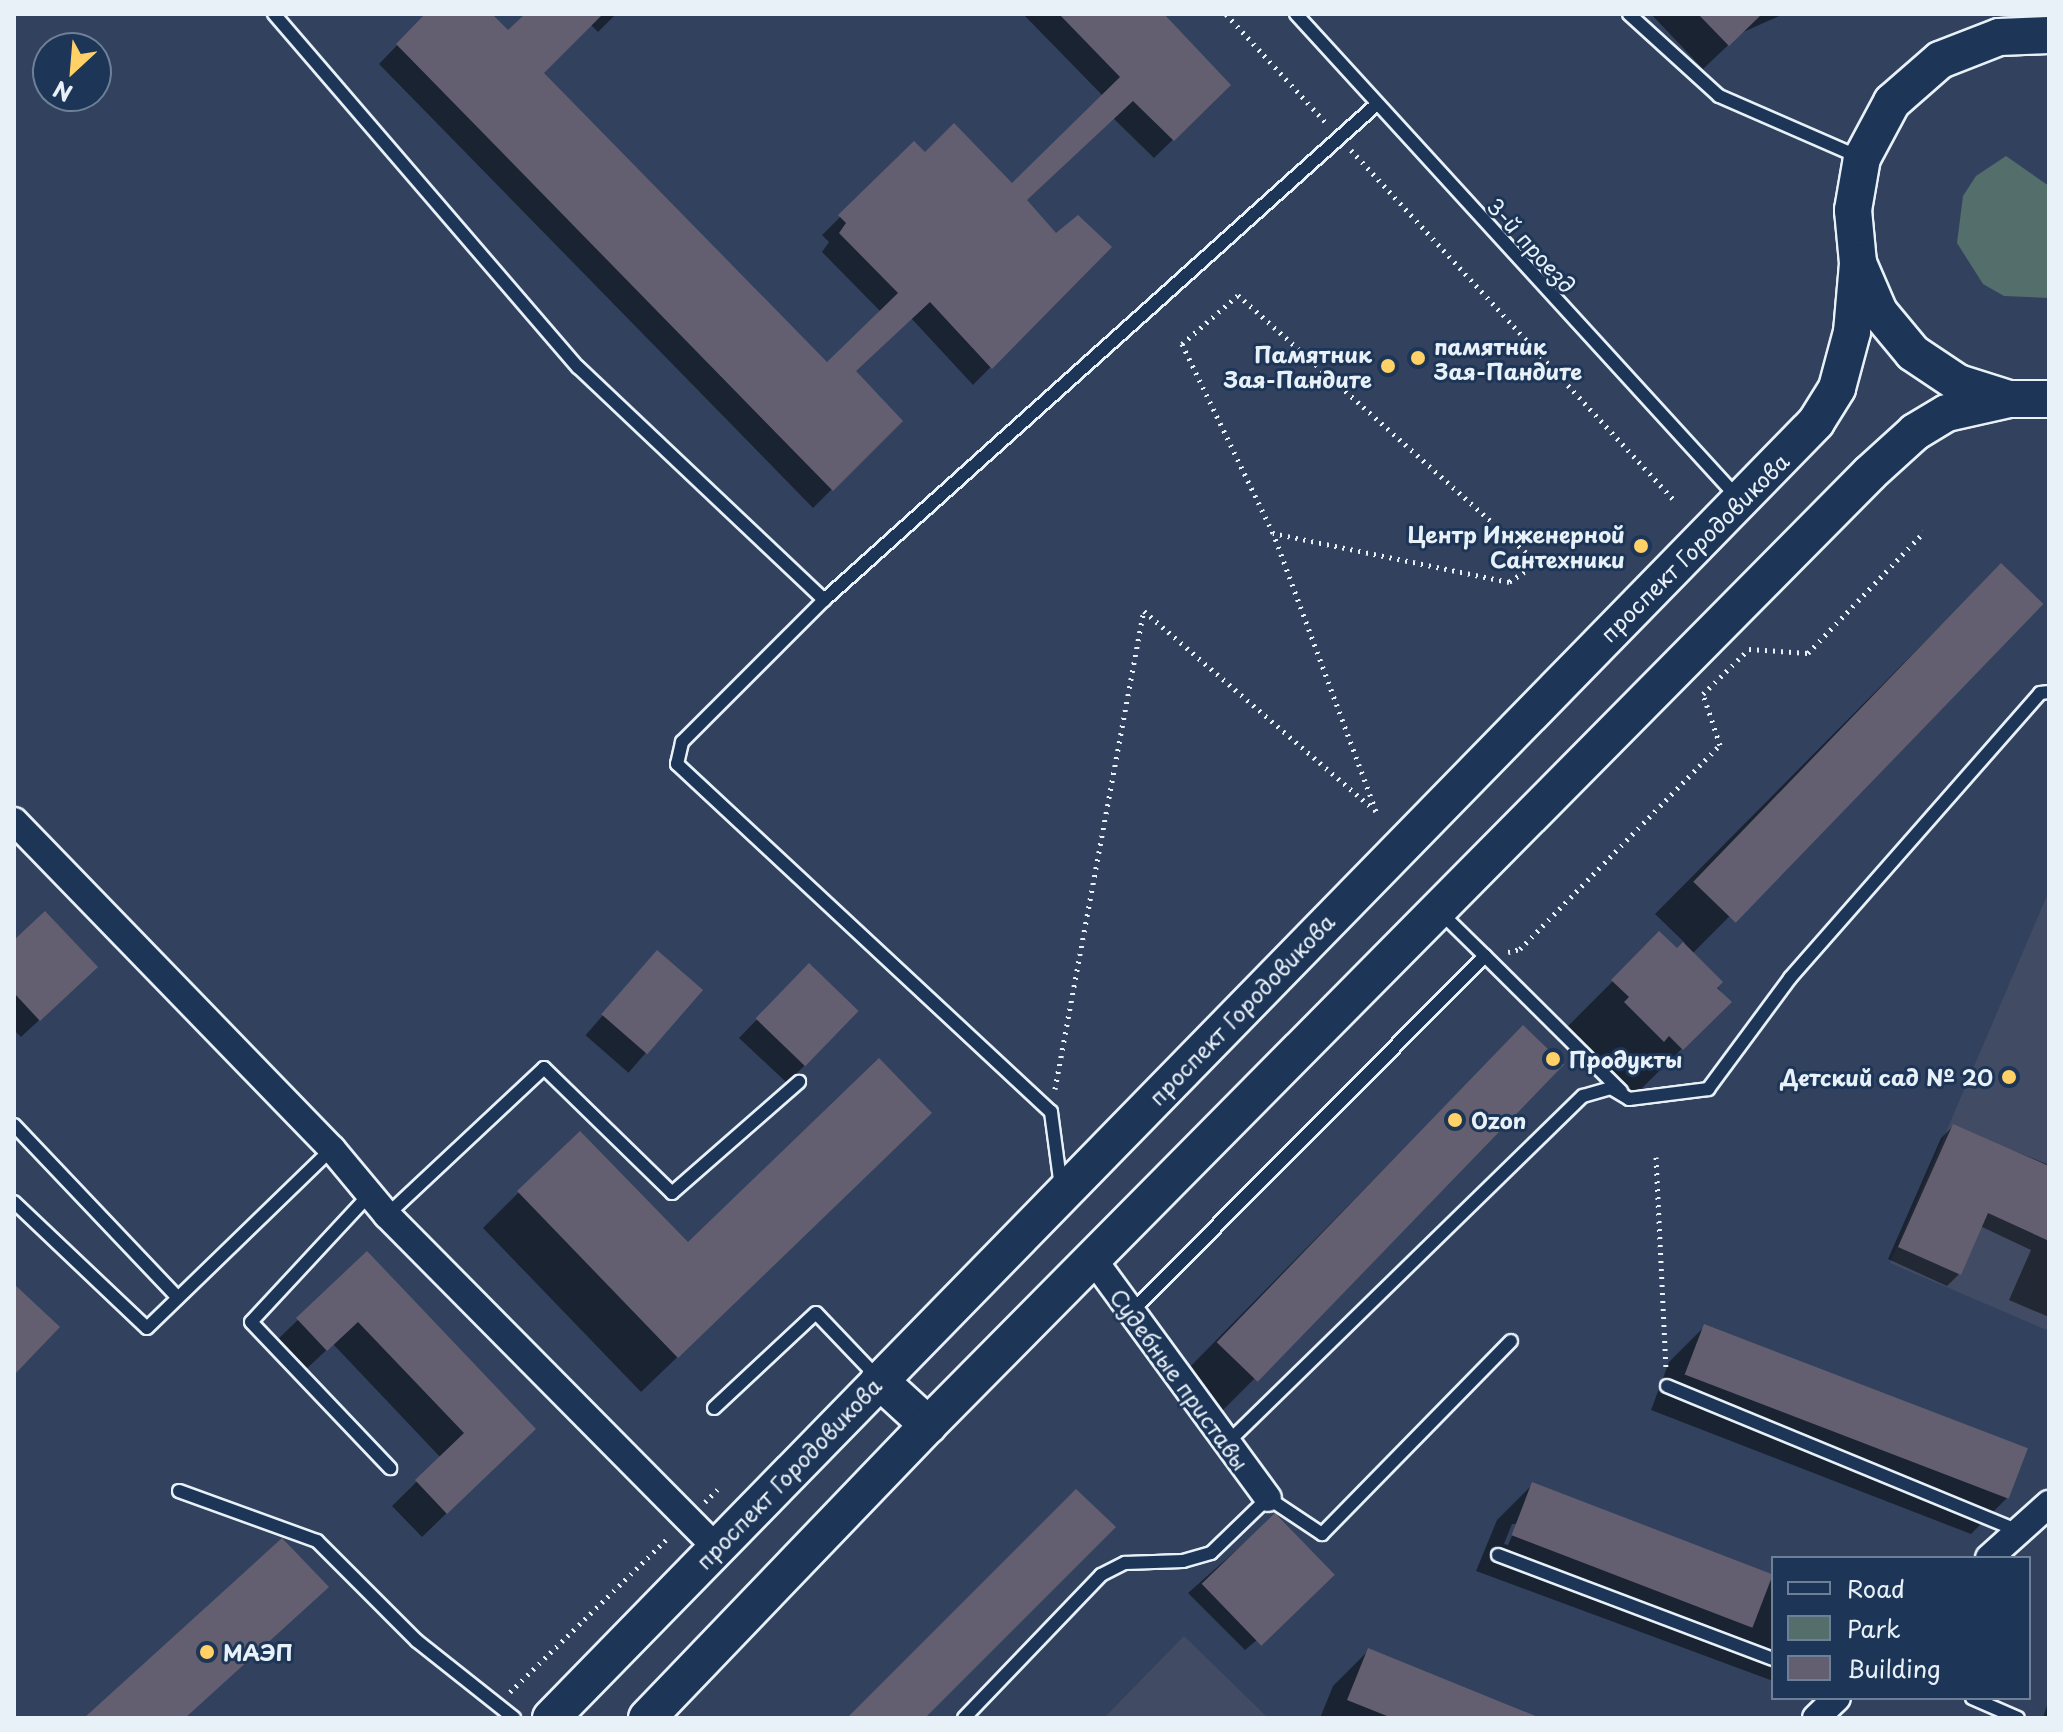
<!DOCTYPE html>
<meta charset="utf-8">
<style>
body{margin:0}
#map{position:relative;width:2063px;height:1732px;overflow:hidden;background:#32425e;font-family:"Playpen Sans",sans-serif}
div>[style]{position:absolute}
[style*='--x']{left:calc(var(--x)*1px);top:calc(var(--y)*1px);width:calc(var(--w)*1px);rotate:calc(var(--a)*1deg)}
.built>*{inset:0;background:#414b63}
.green>*{inset:0;background:#546e6c}
.shadow>*{inset:0;background:#0007;transform-origin:0 0}
.building>*{inset:0;background:#635f70;transform-origin:0 0}
.path>*{height:5px;margin-top:-2.5px;transform-origin:0;background:repeating-linear-gradient(90deg,#e8f1f8 0 2px,transparent 0 8px)}
.roads{filter:drop-shadow(2px 0 #e8f1f8) drop-shadow(-2px 0 #e8f1f8) drop-shadow(0 2px #e8f1f8) drop-shadow(0 -2px #e8f1f8)}
.lane>*{height:12px;margin:-6px;padding:0 6px;transform-origin:6px;border-radius:6px;background:#1d3557}
.street>*{height:26px;margin:-13px;padding:0 13px;transform-origin:13px;border-radius:13px;background:#1d3557}
.secondary>*{height:36px;margin:-18px;padding:0 18px;transform-origin:18px;border-radius:18px;background:#1d3557}
.dots>*{width:22px;height:22px;translate:-50% -50%;box-sizing:border-box;border:4px solid #1d3557;border-radius:50%}
span{translate:-50% -50%;white-space:nowrap;text-align:center;line-height:1.15;-webkit-text-stroke:6px #1d3557;paint-order:stroke}
.street-label{font-size:22px;color:#e8f1f8}
.poi-label{font-size:22px;color:#e8f1f8;font-weight:700}
.left{translate:0 -50%;text-align:left}
.right{translate:-100% -50%;text-align:right}
.frame{position:absolute;inset:0;border:16px solid #e8f1f8;pointer-events:none}
.legend{position:absolute;left:1771px;top:1556px;width:260px;height:144px;box-sizing:border-box;background:#1d3557;border:2px solid #6e8097;margin:0;padding:10px 14px;list-style:none;font-size:24px;color:#e8f1f8}
.legend li{display:flex;align-items:center;gap:16px;height:40px}
.legend b{width:40px;border:2px solid #6e8097}
.north{position:absolute;left:32px;top:32px;width:80px;height:80px;box-sizing:border-box;background:#1d3557;border:2px solid #6e8097;border-radius:50%;rotate:206deg;font-size:22px;font-weight:700;line-height:32px;text-align:center;color:#e8f1f8}
.north::after{content:'';display:block;margin:auto;width:28px;height:36px;background:#ffd166;clip-path:polygon(50% 0,100% 100%,50% 72%,0 100%)}
</style>
<div id="map">
<div class="built">
<i style="clip-path:polygon(2049px 891px,2049px 1331px,1890px 1263px)"></i>
<i style="clip-path:polygon(1184px 1636px,1268px 1718px,1104px 1718px)"></i>
</div>
<div class="green">
<i style="clip-path:polygon(2006px 156px,2049px 186px,2049px 298px,2004px 296px,1983px 284px,1957px 243px,1963px 196px,1976px 176px)"></i>
</div>
<div class="shadow">
<i style="clip-path:polygon(427px 14px,490px 14px,508px 33px,528px 14px,616px 14px,598px 32px,590px 24px,541px 73px,827px 365px,881px 312px,822px 252px,829px 242px,822px 235px,914px 144px,925px 154px,1012px 185px,1103px 96px,1023px 14px,1161px 14px,1229px 85px,1154px 158px,1113px 118px,1025px 201px,1055px 235px,1109px 247px,973px 385px,911px 318px,854px 371px,900px 421px,813px 508px,379px 64px)"></i>
<i style="clip-path:polygon(1651px 14px,1784px 14px,1741px 33px,1703px 69px)"></i>
<i style="clip-path:polygon(2001px 565px,2040px 604px,1692px 954px,1729px 1002px,1632px 1098px,1563px 1031px,1660px 934px,1677px 951px,1685px 943px,1655px 914px)"></i>
<i style="clip-path:polygon(14px 943px,77px 985px,21px 1037px,14px 1030px)"></i>
<i style="left:657px;top:953px;width:57px;height:109px;rotate:41deg"></i>
<i style="clip-path:polygon(791px 984px,805px 1065px,787px 1083px,739px 1038px)"></i>
<i style="clip-path:polygon(1488px 1063px,1254px 1379px,1218px 1415px,1180px 1377px)"></i>
<i style="clip-path:polygon(1953px 1126px,2049px 1165px,2049px 1317px,2009px 1300px,2031px 1250px,1980px 1226px,1959px 1274px,1947px 1286px,1888px 1259px,1941px 1138px)"></i>
<i style="clip-path:polygon(894px 1149px,641px 1392px,483px 1228px,519px 1192px,688px 1245px)"></i>
<i style="clip-path:polygon(367px 1253px,509px 1453px,422px 1537px,392px 1506px,441px 1458px,333px 1344px,302px 1373px,274px 1343px)"></i>
<i style="clip-path:polygon(1705px 1326px,2007px 1498px,1971px 1534px,1651px 1410px,1669px 1362px)"></i>
<i style="clip-path:polygon(evenodd,1532px 1485px,1773px 1576px,1773px 1681px,1476px 1571px,1497px 1520px,1532px 1485px,1512px 1524px,1517px 1524px,1508px 1545px,1504px 1544px,1512px 1524px)"></i>
<i style="clip-path:polygon(1275px 1516px,1321px 1587px,1245px 1650px,1188px 1593px)"></i>
<i style="clip-path:polygon(1369px 1650px,1535px 1718px,1320px 1718px,1333px 1686px)"></i>
<i style="clip-path:polygon(2049px 1699px,2049px 1718px,2043px 1718px)"></i>
</div>
<div class="building">
<i style="clip-path:polygon(425px 14px,492px 14px,508px 30px,525px 14px,603px 14px,544px 73px,827px 362px,898px 293px,839px 233px,846px 223px,838px 215px,914px 141px,925px 152px,954px 123px,1012px 183px,1120px 77px,1059px 14px,1164px 14px,1231px 85px,1174px 141px,1133px 101px,1027px 200px,1056px 233px,1078px 215px,1112px 247px,992px 369px,930px 302px,856px 371px,903px 421px,833px 491px,396px 44px)"></i>
<i style="clip-path:polygon(1698px 14px,1762px 14px,1729px 46px)"></i>
<i style="left:2001px;top:563px;width:59px;height:443px;rotate:44deg"></i>
<i style="clip-path:polygon(45px 911px,98px 967px,40px 1021px,14px 993px,14px 940px)"></i>
<i style="clip-path:polygon(1659px 931px,1677px 948px,1683px 942px,1723px 982px,1717px 988px,1732px 1002px,1683px 1050px,1669px 1036px,1664px 1042px,1624px 1002px,1629px 997px,1611px 980px)"></i>
<i style="left:657px;top:950px;width:61px;height:85px;rotate:41deg"></i>
<i style="left:809px;top:963px;width:69px;height:77px;rotate:44deg"></i>
<i style="left:1523px;top:1025px;width:57px;height:441px;rotate:44deg"></i>
<i style="clip-path:polygon(879px 1058px,932px 1113px,678px 1358px,517px 1191px,580px 1131px,688px 1242px)"></i>
<i style="clip-path:polygon(1953px 1124px,2049px 1166px,2049px 1241px,1988px 1213px,1961px 1275px,1898px 1247px)"></i>
<i style="clip-path:polygon(367px 1251px,536px 1429px,447px 1514px,415px 1480px,464px 1433px,358px 1322px,327px 1351px,296px 1318px)"></i>
<i style="clip-path:polygon(14px 1284px,60px 1327px,14px 1375px)"></i>
<i style="left:1704px;top:1324px;width:347px;height:54px;rotate:21deg"></i>
<i style="left:1532px;top:1482px;width:258px;height:57px;rotate:21deg"></i>
<i style="clip-path:polygon(1076px 1489px,1116px 1527px,925px 1718px,847px 1718px)"></i>
<i style="left:1275px;top:1513px;width:86px;height:102px;rotate:46deg"></i>
<i style="clip-path:polygon(282px 1538px,329px 1587px,185px 1718px,84px 1718px)"></i>
<i style="clip-path:polygon(1368px 1648px,1538px 1717px,1538px 1718px,1392px 1718px,1347px 1700px)"></i>
</div>
<div class="path">
<i style="--x:1226;--y:14;--w:151;--a:47.4"></i>
<i style="--x:1351;--y:150;--w:479;--a:47.3"></i>
<i style="--x:1508;--y:952;--w:12;--a:-14"></i>
<i style="--x:1520;--y:949;--w:286;--a:-45.6"></i>
<i style="--x:1720;--y:745;--w:54;--a:-108.4"></i>
<i style="--x:1703;--y:694;--w:64;--a:-44.4"></i>
<i style="--x:1749;--y:649;--w:59;--a:3.9"></i>
<i style="--x:1808;--y:653;--w:168;--a:-46.2"></i>
<i style="--x:1055;--y:1089;--w:486;--a:-79.5"></i>
<i style="--x:1144;--y:611;--w:306;--a:40.8"></i>
<i style="--x:1376;--y:811;--w:296;--a:-110.3"></i>
<i style="--x:1273;--y:533;--w:210;--a:-115.7"></i>
<i style="--x:1182;--y:344;--w:74;--a:-41.2"></i>
<i style="--x:1238;--y:295;--w:402;--a:41.8"></i>
<i style="--x:1538;--y:563;--w:35;--a:147"></i>
<i style="--x:1509;--y:582;--w:241;--a:-168.3"></i>
<i style="--x:1656;--y:1157;--w:211;--a:87.3"></i>
<i style="--x:705;--y:1502;--w:23;--a:-45"></i>
<i style="--x:510;--y:1692;--w:222;--a:-44.3"></i>
</div>
<div class="roads">
<div class="lane">
<i style="--x:274;--y:14;--w:466;--a:49.3"></i>
<i style="--x:578;--y:367;--w:339;--a:43.4"></i>
<i style="--x:1296;--y:14;--w:657;--a:47.59"></i>
<i style="--x:1629;--y:14;--w:122;--a:42.3"></i>
<i style="--x:1719;--y:96;--w:153;--a:23.5"></i>
<i style="--x:1439;--y:911;--w:64;--a:44.4"></i>
<i style="--x:14;--y:1125;--w:238;--a:46.5"></i>
<i style="--x:1061;--y:1187;--w:76;--a:-97.6"></i>
<i style="--x:1051;--y:1112;--w:511;--a:-137.06"></i>
<i style="--x:677;--y:764;--w:23;--a:-77"></i>
<i style="--x:682;--y:742;--w:201;--a:-45"></i>
<i style="--x:824;--y:600;--w:743;--a:-41.89"></i>
<i style="--x:369;--y:1195;--w:173;--a:132.9"></i>
<i style="--x:251;--y:1322;--w:202;--a:46.4"></i>
<i style="--x:14;--y:1202;--w:183;--a:43.5"></i>
<i style="--x:147;--y:1328;--w:257;--a:-44.1"></i>
<i style="--x:387;--y:1215;--w:215;--a:-43.1"></i>
<i style="--x:544;--y:1068;--w:179;--a:44.3"></i>
<i style="--x:672;--y:1193;--w:169;--a:-41.2"></i>
<i style="--x:1131;--y:1312;--w:502;--a:-45.16"></i>
<i style="--x:1485;--y:956;--w:192;--a:44.8"></i>
<i style="--x:1667;--y:1386;--w:381;--a:22.4"></i>
<i style="--x:714;--y:1408;--w:139;--a:-43"></i>
<i style="--x:816;--y:1313;--w:88;--a:46.4"></i>
<i style="--x:1227;--y:1443;--w:497;--a:-44.3"></i>
<i style="--x:1583;--y:1096;--w:29;--a:-16"></i>
<i style="--x:1611;--y:1088;--w:21;--a:31"></i>
<i style="--x:1629;--y:1099;--w:80;--a:-7.2"></i>
<i style="--x:1708;--y:1089;--w:138;--a:-53.5"></i>
<i style="--x:1790;--y:978;--w:379;--a:-48.7"></i>
<i style="--x:2040;--y:693;--w:9;--a:-6"></i>
<i style="--x:179;--y:1491;--w:147;--a:19.9"></i>
<i style="--x:317;--y:1541;--w:141;--a:45"></i>
<i style="--x:417;--y:1641;--w:124;--a:38.4"></i>
<i style="--x:1498;--y:1555;--w:294;--a:20.7"></i>
<i style="--x:1972;--y:1698;--w:50;--a:23.5"></i>
<i style="--x:964;--y:1718;--w:198;--a:-46.2"></i>
<i style="--x:1101;--y:1575;--w:27;--a:-27"></i>
<i style="--x:1125;--y:1563;--w:58;--a:-2"></i>
<i style="--x:1183;--y:1561;--w:29;--a:-16"></i>
<i style="--x:1211;--y:1553;--w:79;--a:-44"></i>
<i style="--x:1268;--y:1498;--w:65;--a:33.7"></i>
<i style="--x:1322;--y:1534;--w:270;--a:-45.6"></i>
</div>
<div class="street">
<i style="--x:14;--y:821;--w:457;--a:45.9"></i>
<i style="--x:332;--y:1149;--w:86;--a:50.2"></i>
<i style="--x:387;--y:1215;--w:467;--a:45.3"></i>
<i style="--x:1093;--y:1259;--w:296;--a:53.8"></i>
<i style="--x:1989;--y:1558;--w:81;--a:-42"></i>
<i style="--x:1816;--y:1718;--w:29;--a:-44"></i>
</div>
<div class="secondary">
<i style="--x:2049;--y:35;--w:50;--a:177.7"></i>
<i style="--x:1999;--y:37;--w:63;--a:158.7"></i>
<i style="--x:1940;--y:60;--w:64;--a:138.8"></i>
<i style="--x:1892;--y:102;--w:64;--a:118.2"></i>
<i style="--x:1862;--y:158;--w:53;--a:99.8"></i>
<i style="--x:1853;--y:210;--w:53;--a:84.6"></i>
<i style="--x:1858;--y:263;--w:53;--a:66.8"></i>
<i style="--x:1879;--y:312;--w:53;--a:50.3"></i>
<i style="--x:1913;--y:353;--w:54;--a:33.7"></i>
<i style="--x:1958;--y:383;--w:53;--a:17.4"></i>
<i style="--x:2009;--y:399;--w:40;--a:0"></i>
<i style="--x:879;--y:1380;--w:67;--a:42.6"></i>
<i style="--x:551;--y:1718;--w:1811;--a:-45.69"></i>
<i style="--x:1816;--y:422;--w:40;--a:-58"></i>
<i style="--x:1837;--y:388;--w:58;--a:-75"></i>
<i style="--x:1852;--y:332;--w:69;--a:-85"></i>
<i style="--x:647;--y:1718;--w:406;--a:-46.2"></i>
<i style="--x:928;--y:1425;--w:1339;--a:-45.3"></i>
<i style="--x:1870;--y:473;--w:61;--a:-42.3"></i>
<i style="--x:1915;--y:432;--w:37;--a:-31"></i>
<i style="--x:1947;--y:413;--w:64;--a:-12.7"></i>
</div>
</div>
<div class="dots">
<i style="left:1418px;top:358px;background:#ffd166"></i>
<i style="left:1388px;top:366px;background:#ffd166"></i>
<i style="left:1641px;top:546px;background:#ffd166"></i>
<i style="left:1553px;top:1059px;background:#ffd166"></i>
<i style="left:2009px;top:1077px;background:#ffd166"></i>
<i style="left:1455px;top:1120px;background:#ffd166"></i>
<i style="left:207px;top:1652px;background:#ffd166"></i>
</div>
<div class="street-label">
<span style="left:1532px;top:245px;rotate:48deg">3-й проезд</span>
<span style="left:1694px;top:547px;rotate:-45deg">проспект Городовикова</span>
<span style="left:1241px;top:1009px;rotate:-46deg">проспект Городовикова</span>
<span style="left:1180px;top:1379px;rotate:54deg">Судебные приставы</span>
<span style="left:788px;top:1473px;rotate:-46deg">проспект Городовикова</span>
</div>
<div class="poi-label">
<span class="left" style="left:1434px;top:358px">памятник<br>Зая-Пандите</span>
<span class="right" style="left:1372px;top:366px">Памятник<br>Зая-Пандите</span>
<span class="right" style="left:1625px;top:546px">Центр Инженерной<br>Сантехники</span>
<span class="left" style="left:1569px;top:1059px">Продукты</span>
<span class="right" style="left:1993px;top:1077px">Детский сад № 20</span>
<span class="left" style="left:1471px;top:1120px">Ozon</span>
<span class="left" style="left:223px;top:1652px">МАЭП</span>
</div>
<div class="frame"></div>
<ul class="legend">
<li><b style="height:10px;background:#1d3557"></b>Road</li>
<li><b style="height:22px;background:#546e6c"></b>Park</li>
<li><b style="height:22px;background:#635f70"></b>Building</li>
</ul>
<div class="north">N</div>
</div>
